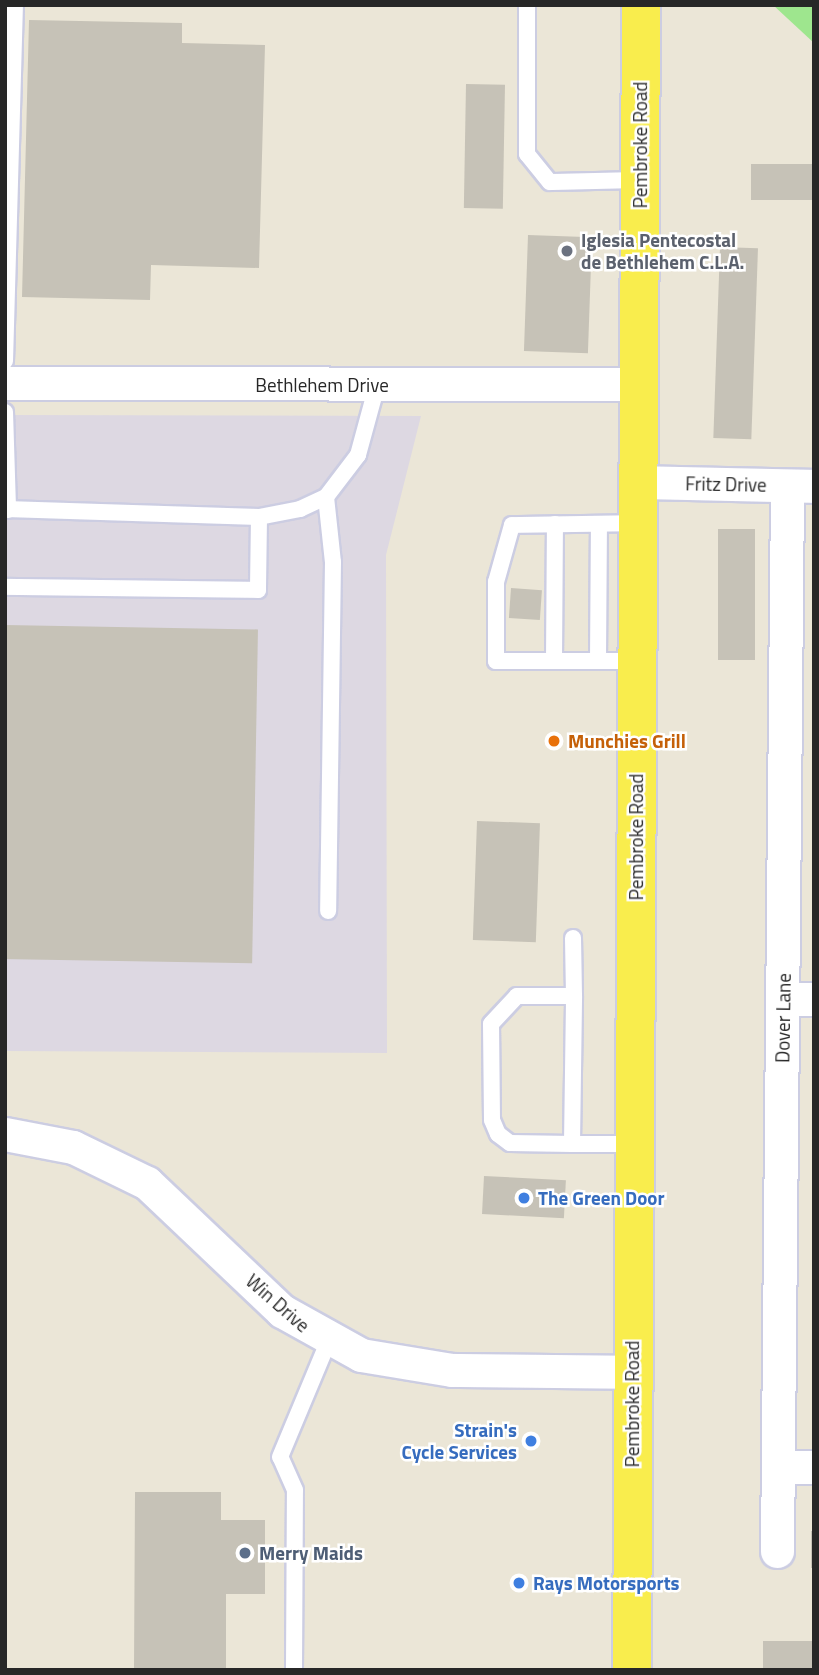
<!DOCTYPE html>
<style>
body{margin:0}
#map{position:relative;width:819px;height:1675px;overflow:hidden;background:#ebe6d7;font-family:"Titillium Web",sans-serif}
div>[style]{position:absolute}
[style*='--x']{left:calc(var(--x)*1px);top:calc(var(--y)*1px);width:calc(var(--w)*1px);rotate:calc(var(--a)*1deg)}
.industrial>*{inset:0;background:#ddd8e2}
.green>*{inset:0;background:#9ee68e}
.building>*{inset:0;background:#c6c2b7;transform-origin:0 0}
.roads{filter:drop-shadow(2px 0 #cccde2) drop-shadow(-2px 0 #cccde2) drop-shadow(0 2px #cccde2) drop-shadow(0 -2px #cccde2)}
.service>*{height:16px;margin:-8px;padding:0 8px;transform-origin:8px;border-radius:8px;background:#fff}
.minor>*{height:33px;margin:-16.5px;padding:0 16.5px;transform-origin:16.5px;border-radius:16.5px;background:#fff}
.primary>*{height:38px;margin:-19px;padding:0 19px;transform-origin:19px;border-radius:19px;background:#f9ed4d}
.dots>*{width:19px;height:19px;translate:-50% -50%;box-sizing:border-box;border:4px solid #fff;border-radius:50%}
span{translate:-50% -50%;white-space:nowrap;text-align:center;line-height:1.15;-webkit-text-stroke:5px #fff;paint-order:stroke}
.street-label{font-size:19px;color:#272727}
.worship-label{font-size:19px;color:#5b616d;font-weight:700}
.left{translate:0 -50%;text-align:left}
.food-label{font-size:19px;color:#c56008;font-weight:700}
.shop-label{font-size:19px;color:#366cbe;font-weight:700}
.right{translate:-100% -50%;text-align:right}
.service-label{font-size:19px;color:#4e5e75;font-weight:700}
.frame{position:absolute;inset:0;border:7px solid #272727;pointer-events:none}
</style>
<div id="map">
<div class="industrial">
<i style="clip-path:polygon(5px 415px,421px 416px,386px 555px,387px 1053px,5px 1051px)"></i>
</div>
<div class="green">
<i style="clip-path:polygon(773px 5px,814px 5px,814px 43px)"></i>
</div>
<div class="building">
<i style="clip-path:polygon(29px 20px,182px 23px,182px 43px,265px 45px,259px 268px,151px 265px,150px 300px,22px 297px)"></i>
<i style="left:466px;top:84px;width:39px;height:124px;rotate:1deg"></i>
<i style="left:751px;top:164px;width:63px;height:36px"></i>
<i style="left:528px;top:235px;width:64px;height:116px;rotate:2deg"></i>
<i style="left:720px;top:247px;width:38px;height:191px;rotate:2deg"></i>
<i style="left:718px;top:529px;width:37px;height:131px"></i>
<i style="left:511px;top:588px;width:31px;height:30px;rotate:4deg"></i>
<i style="left:5px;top:625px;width:253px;height:334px;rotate:1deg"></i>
<i style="left:477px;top:821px;width:63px;height:119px;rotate:2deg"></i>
<i style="left:484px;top:1176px;width:82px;height:38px;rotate:3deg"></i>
<i style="clip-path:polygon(135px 1492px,221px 1492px,221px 1520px,265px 1520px,265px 1594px,226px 1594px,226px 1670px,134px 1670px)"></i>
<i style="left:811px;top:1531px;width:3px;height:37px"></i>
<i style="left:814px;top:1641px;width:29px;height:51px;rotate:90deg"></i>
</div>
<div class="roads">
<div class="service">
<i style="--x:527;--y:5;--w:149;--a:90"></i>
<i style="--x:527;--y:154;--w:36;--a:51"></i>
<i style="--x:550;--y:182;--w:90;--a:-1.3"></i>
<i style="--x:5;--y:361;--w:356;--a:-88.4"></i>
<i style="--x:5;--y:412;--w:98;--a:88.2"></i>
<i style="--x:326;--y:497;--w:65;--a:83.9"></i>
<i style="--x:333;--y:562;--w:349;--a:90.8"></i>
<i style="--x:5;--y:509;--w:254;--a:1.8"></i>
<i style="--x:259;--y:517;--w:73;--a:90.8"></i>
<i style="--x:258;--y:590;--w:253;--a:-179.3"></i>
<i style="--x:259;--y:517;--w:42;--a:-11"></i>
<i style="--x:300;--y:509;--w:29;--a:-25"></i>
<i style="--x:326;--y:497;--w:53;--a:-52.7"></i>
<i style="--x:358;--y:455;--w:73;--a:-74.8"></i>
<i style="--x:554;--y:661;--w:137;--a:-89.6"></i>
<i style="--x:598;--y:661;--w:137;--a:-89.6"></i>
<i style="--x:637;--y:661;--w:141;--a:180"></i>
<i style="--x:496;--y:661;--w:79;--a:-90"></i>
<i style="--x:496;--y:582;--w:59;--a:-74.3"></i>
<i style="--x:512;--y:525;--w:125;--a:-0.9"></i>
<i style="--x:573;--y:938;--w:58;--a:89"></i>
<i style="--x:572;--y:1144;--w:148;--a:-89.2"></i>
<i style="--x:574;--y:996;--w:57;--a:180"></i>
<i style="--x:517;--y:996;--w:38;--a:133"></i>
<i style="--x:491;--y:1024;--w:96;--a:89.4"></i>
<i style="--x:492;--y:1120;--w:15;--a:67"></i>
<i style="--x:498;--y:1134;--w:15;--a:37"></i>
<i style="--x:510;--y:1143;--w:62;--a:0.9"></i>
<i style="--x:572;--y:1144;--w:61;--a:0"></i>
<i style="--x:294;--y:1670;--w:180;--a:-89.7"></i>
<i style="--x:295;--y:1490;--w:36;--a:-114"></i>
<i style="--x:280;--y:1457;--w:125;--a:-67.3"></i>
</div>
<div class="minor">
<i style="--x:5;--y:383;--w:633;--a:0.09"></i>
<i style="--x:638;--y:482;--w:176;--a:1.3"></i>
<i style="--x:783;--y:999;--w:31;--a:0"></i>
<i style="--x:5;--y:1134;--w:69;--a:10.8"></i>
<i style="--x:73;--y:1147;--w:82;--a:25.9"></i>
<i style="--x:147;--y:1183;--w:186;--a:43.5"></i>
<i style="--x:282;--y:1311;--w:90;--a:29.1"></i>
<i style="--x:361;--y:1355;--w:92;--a:9.4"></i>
<i style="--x:452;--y:1370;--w:180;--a:0.6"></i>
<i style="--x:778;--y:1467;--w:36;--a:0"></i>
<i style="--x:777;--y:1551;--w:1065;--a:-89.46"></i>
</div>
<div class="primary">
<i style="--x:632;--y:1670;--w:1665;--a:-89.69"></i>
</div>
</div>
<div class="dots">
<i style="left:567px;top:251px;background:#6b7280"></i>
<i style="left:554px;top:741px;background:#e8710a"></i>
<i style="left:524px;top:1198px;background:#3f7fe0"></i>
<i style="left:531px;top:1441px;background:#3f7fe0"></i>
<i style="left:245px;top:1553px;background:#5c6f8a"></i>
<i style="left:519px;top:1583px;background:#3f7fe0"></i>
</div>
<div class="street-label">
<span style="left:640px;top:145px;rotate:-90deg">Pembroke Road</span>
<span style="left:322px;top:385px">Bethlehem Drive</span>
<span style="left:726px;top:484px;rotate:1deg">Fritz Drive</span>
<span style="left:636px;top:837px;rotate:-90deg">Pembroke Road</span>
<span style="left:783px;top:1018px;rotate:-89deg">Dover Lane</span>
<span style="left:278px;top:1303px;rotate:41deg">Win Drive</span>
<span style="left:632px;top:1404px;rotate:-90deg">Pembroke Road</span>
</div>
<div class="worship-label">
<span class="left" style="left:581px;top:251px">Iglesia Pentecostal<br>de Bethlehem C.L.A.</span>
</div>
<div class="food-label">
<span class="left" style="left:568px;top:741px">Munchies Grill</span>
</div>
<div class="shop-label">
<span class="left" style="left:538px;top:1198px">The Green Door</span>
<span class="right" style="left:517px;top:1441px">Strain's<br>Cycle Services</span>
<span class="left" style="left:533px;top:1583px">Rays Motorsports</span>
</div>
<div class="service-label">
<span class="left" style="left:259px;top:1553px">Merry Maids</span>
</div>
<div class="frame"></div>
</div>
